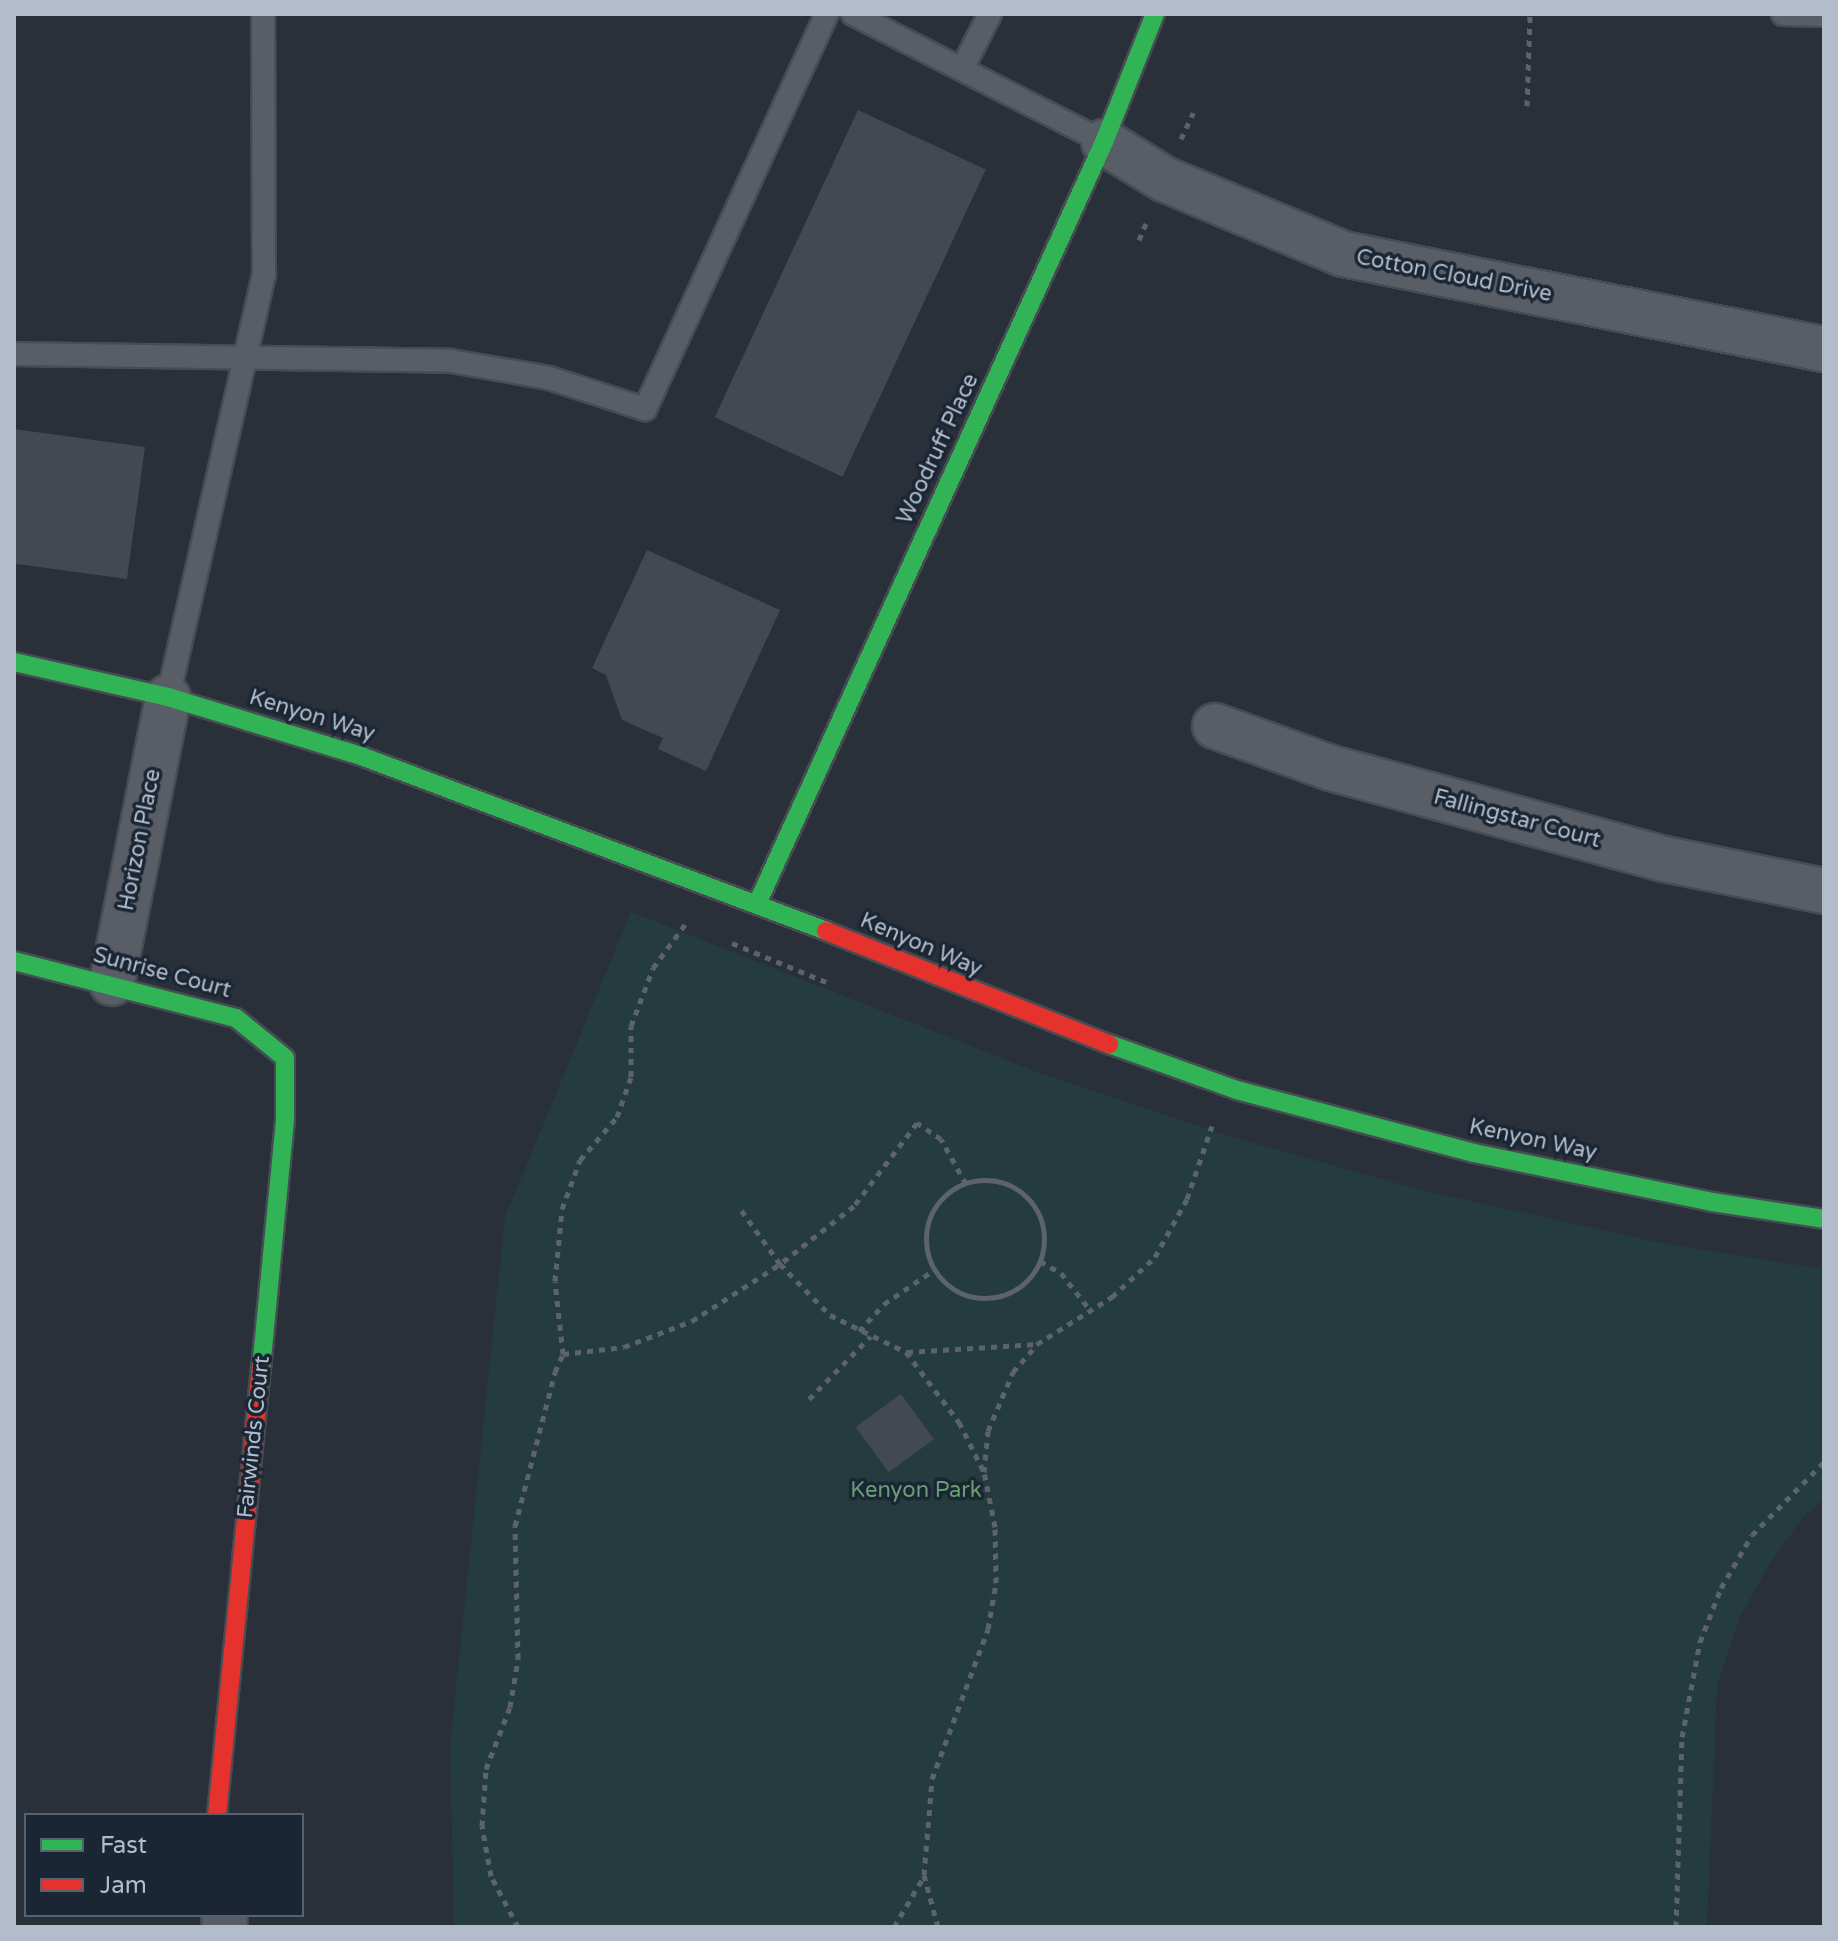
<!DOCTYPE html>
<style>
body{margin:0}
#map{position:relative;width:1838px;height:1941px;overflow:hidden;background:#293039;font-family:"Varela Round",sans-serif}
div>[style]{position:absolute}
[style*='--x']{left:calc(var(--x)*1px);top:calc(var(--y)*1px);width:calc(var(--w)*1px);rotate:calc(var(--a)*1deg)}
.green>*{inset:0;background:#253c3f}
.building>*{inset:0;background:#434951;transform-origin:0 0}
.path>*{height:5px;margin-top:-2.5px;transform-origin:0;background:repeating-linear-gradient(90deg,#5c636a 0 6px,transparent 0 12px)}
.path>.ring{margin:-2.5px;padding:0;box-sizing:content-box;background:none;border:5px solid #5c636a;border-radius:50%}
.roads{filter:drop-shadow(2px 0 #474c53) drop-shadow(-2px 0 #474c53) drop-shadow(0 2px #474c53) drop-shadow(0 -2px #474c53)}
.lane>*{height:22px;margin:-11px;padding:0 11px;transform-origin:11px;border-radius:11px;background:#595e66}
.street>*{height:44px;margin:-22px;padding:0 22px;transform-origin:22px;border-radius:22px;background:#595e66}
.fast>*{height:18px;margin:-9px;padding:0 9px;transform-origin:9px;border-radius:9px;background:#30b455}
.jam>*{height:18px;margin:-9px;padding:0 9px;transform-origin:9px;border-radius:9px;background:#e5322d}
span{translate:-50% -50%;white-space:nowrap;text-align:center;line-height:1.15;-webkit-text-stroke:7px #1b2634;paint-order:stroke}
.street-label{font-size:22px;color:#b2bcca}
.park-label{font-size:22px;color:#679e72}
.frame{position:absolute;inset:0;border:16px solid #b2bcca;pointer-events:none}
.legend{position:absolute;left:24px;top:1813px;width:280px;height:104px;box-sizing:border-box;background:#1b2634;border:2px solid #576270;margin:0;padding:10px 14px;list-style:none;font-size:24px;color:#b2bcca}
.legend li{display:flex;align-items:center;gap:16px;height:40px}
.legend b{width:40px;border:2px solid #576270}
</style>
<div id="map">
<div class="green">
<i style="clip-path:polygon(631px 912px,1037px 1072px,1228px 1136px,1425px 1191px,1665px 1244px,1824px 1269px,1824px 1499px,1803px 1517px,1769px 1565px,1740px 1617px,1717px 1686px,1707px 1927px,454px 1927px,450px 1746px,505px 1217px)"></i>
</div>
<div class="building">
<i style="left:858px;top:110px;width:141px;height:339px;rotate:25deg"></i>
<i style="clip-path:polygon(14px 429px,145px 447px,127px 579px,17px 564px,14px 568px)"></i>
<i style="clip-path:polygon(647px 550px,780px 610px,706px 771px,658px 749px,663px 738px,622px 720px,606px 675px,592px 668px)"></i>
<i style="left:901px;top:1394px;width:56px;height:56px;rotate:54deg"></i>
</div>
<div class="path">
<i style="--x:1527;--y:106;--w:92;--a:-88.1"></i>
<i style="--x:1181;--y:139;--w:29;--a:-65"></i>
<i style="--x:1139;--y:240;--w:23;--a:-67"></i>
<i style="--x:732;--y:943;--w:102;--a:22.5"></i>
<i class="ring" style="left:926px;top:1180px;width:113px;height:113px"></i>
<i style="--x:966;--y:1184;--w:51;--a:-119.1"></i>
<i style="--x:941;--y:1139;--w:29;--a:-146"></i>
<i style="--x:917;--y:1123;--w:104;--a:127.2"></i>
<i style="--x:854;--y:1206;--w:94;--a:141.9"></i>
<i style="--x:780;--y:1264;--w:71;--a:45.6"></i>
<i style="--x:830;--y:1315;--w:85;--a:26"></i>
<i style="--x:906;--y:1352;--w:88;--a:52.9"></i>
<i style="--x:959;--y:1422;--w:56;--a:63.4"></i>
<i style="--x:1040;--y:1261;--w:24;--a:30"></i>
<i style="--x:1061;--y:1273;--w:47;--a:51.9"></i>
<i style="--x:859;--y:1331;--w:37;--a:-47"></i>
<i style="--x:884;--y:1304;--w:60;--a:-34.2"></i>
<i style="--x:907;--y:1352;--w:130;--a:-3.5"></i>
<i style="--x:563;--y:1354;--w:73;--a:-96.3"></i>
<i style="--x:555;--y:1281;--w:72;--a:-84.4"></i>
<i style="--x:562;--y:1209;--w:52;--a:-69.8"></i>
<i style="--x:580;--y:1160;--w:57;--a:-49.3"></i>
<i style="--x:617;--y:1117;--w:42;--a:-70.7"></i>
<i style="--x:631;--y:1077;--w:51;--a:-90"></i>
<i style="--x:631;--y:1026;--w:62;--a:-69.2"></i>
<i style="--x:653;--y:968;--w:56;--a:-53.7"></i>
<i style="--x:809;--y:1399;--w:88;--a:-45.5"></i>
<i style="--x:518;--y:1927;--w:58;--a:-117.9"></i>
<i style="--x:491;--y:1876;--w:51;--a:-100.2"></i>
<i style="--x:482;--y:1826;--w:57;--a:-86"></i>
<i style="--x:486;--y:1769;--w:66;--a:-68.8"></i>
<i style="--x:510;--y:1707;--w:49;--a:-80.5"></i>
<i style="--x:518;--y:1659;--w:133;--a:-91.3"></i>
<i style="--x:515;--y:1526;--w:159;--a:-75.4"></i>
<i style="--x:555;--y:1372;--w:20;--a:-66"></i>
<i style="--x:563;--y:1354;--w:61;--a:-6.5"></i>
<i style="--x:624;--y:1347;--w:73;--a:-20.9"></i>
<i style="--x:692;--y:1321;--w:105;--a:-32.9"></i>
<i style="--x:780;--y:1264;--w:70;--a:-125.7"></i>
<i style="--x:894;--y:1927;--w:59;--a:-59.5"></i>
<i style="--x:938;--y:1927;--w:54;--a:-105.1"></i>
<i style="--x:924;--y:1875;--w:96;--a:-85.2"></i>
<i style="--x:932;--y:1779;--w:160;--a:-69.5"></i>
<i style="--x:988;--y:1629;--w:47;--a:-80.1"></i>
<i style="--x:996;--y:1583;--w:56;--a:-91"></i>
<i style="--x:995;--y:1527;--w:56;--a:-101.3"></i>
<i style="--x:984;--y:1472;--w:41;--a:-84.4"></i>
<i style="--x:988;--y:1431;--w:64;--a:-67"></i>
<i style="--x:1013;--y:1372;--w:37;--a:-49"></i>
<i style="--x:1037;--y:1344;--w:89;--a:-32.1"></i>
<i style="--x:1112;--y:1297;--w:59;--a:-42.9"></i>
<i style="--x:1155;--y:1257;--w:66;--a:-61.1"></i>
<i style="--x:1187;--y:1199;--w:77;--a:-71.1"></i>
<i style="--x:1676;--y:1927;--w:190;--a:-88.2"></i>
<i style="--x:1682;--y:1737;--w:97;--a:-79.3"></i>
<i style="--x:1700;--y:1642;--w:58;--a:-68.7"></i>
<i style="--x:1721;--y:1588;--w:61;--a:-59.7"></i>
<i style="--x:1752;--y:1535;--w:103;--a:-45.4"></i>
</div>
<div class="roads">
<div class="lane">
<i style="--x:853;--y:14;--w:282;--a:27"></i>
<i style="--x:1783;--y:14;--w:41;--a:1.4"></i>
<i style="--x:962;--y:69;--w:62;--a:-63"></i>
<i style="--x:14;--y:354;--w:437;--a:0.9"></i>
<i style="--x:451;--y:361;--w:99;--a:9.8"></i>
<i style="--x:549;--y:378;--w:101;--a:17.9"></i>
<i style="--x:645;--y:409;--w:435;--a:-65.3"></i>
<i style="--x:168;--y:697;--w:433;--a:-77.2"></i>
<i style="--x:264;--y:275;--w:261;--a:-90.2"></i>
</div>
<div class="street">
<i style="--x:1104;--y:142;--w:70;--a:31.7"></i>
<i style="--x:1164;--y:179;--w:194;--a:22.7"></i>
<i style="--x:1343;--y:254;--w:490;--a:11.2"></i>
<i style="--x:1215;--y:726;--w:123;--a:19.9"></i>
<i style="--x:1331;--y:768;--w:345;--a:15.3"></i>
<i style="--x:1664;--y:859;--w:163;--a:11.3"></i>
<i style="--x:112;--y:983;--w:291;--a:-78.9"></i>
<i style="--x:224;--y:1915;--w:12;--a:85"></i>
</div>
<div class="fast">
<i style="--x:14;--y:662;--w:158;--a:12.8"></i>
<i style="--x:168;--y:697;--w:202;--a:17"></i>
<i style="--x:361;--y:756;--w:497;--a:20.6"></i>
<i style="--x:758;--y:902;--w:835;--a:-65.52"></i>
<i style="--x:1104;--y:142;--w:138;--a:-68.3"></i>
<i style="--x:14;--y:961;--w:229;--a:14.4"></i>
<i style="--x:236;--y:1018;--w:63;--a:39.2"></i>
<i style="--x:285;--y:1058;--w:62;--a:90"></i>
<i style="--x:285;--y:1120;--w:249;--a:95.5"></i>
<i style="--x:1109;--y:1044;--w:136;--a:19.8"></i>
<i style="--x:1237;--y:1090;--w:245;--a:14.9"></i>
<i style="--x:1474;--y:1153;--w:243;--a:11.6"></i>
<i style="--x:1712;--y:1202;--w:113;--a:8.6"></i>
</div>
<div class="jam">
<i style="--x:826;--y:931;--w:305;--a:21.8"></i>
<i style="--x:217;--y:1815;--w:449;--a:-84.4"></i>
</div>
</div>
<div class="street-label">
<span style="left:1454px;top:276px;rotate:11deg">Cotton Cloud Drive</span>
<span style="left:938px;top:449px;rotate:-65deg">Woodruff Place</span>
<span style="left:312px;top:716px;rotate:17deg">Kenyon Way</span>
<span style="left:1517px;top:819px;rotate:15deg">Fallingstar Court</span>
<span style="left:140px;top:840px;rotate:-79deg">Horizon Place</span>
<span style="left:921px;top:945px;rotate:23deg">Kenyon Way</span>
<span style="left:162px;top:973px;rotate:15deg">Sunrise Court</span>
<span style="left:1533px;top:1140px;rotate:12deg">Kenyon Way</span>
<span style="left:254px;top:1437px;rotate:-84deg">Fairwinds Court</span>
</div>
<div class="park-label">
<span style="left:916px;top:1491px">Kenyon Park</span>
</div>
<div class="frame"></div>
<ul class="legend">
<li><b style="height:10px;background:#30b455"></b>Fast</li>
<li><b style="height:10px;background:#e5322d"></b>Jam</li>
</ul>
</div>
